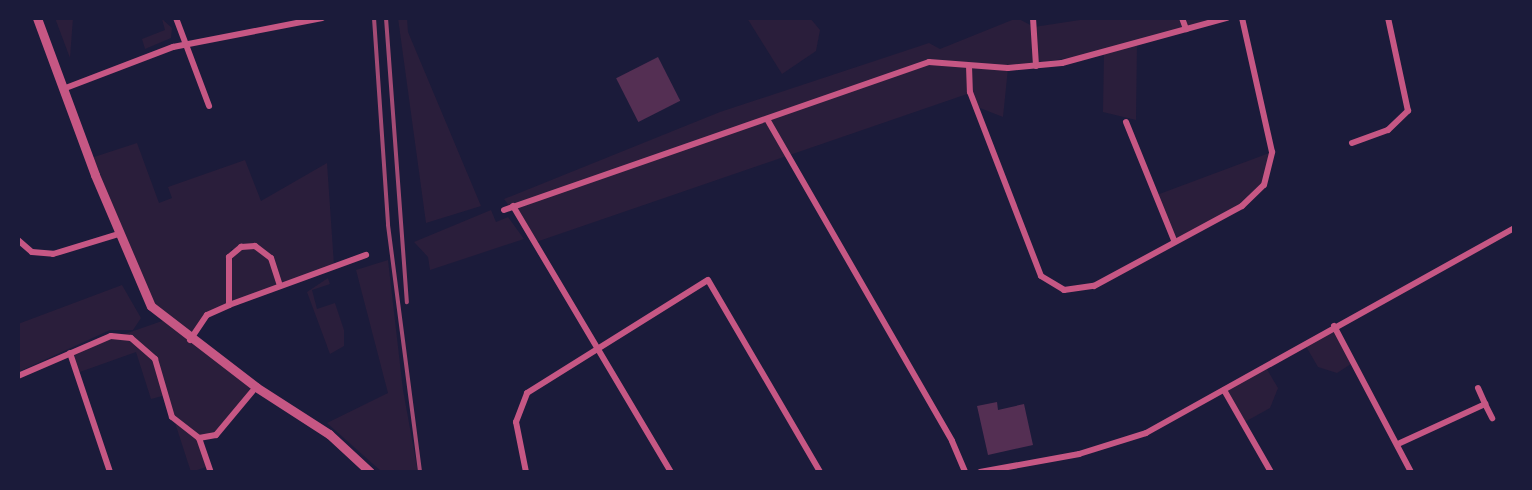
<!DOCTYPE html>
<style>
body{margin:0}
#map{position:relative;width:1532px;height:490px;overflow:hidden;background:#1b1b3a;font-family:Montserrat,sans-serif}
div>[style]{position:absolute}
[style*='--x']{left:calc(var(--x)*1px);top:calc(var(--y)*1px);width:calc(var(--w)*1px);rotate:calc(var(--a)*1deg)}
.green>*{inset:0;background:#2a1e3b}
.building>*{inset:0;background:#542f53;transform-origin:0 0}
.minor>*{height:6px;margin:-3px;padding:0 3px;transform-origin:3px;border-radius:3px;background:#c65784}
.tertiary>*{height:9px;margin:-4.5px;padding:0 4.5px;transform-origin:4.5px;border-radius:4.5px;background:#c65784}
.rail>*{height:4px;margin:-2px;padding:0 2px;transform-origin:2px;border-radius:2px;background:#a44b75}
span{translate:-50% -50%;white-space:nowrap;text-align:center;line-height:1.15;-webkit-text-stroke:6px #1b1b3a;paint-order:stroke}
.frame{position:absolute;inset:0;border:20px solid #1b1b3a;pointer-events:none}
</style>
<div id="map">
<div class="green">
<i style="clip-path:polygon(55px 18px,73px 18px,70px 58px)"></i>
<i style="clip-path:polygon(398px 18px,407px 18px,408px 32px,481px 206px,426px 223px)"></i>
<i style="clip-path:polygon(747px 18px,810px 18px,820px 30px,816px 51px,782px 74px)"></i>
<i style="clip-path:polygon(1017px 18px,1034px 27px,1093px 18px,1227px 18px,1137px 43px,1136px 120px,1103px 112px,1104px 52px,1008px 68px,1003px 117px,975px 106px,970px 93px,536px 242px,504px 199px,720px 112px,929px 43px,940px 49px)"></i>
<i style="clip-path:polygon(162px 19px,172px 28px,171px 38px,145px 49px,142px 39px,165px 30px)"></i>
<i style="clip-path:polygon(137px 143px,159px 203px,172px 198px,168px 187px,245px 160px,261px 201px,327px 163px,334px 265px,281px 283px,264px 249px,231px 249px,226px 304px,205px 314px,189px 337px,153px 305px,91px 158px)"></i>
<i style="clip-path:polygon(1272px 152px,1264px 185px,1242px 206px,1174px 240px,1154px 196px)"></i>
<i style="clip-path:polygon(491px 210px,496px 222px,508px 217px,524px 239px,430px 270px,428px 257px,414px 242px)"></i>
<i style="clip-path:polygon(255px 246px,271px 258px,280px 286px,229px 305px,233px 250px)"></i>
<i style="clip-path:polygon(388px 260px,403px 390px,418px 472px,382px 472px,327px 423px,388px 393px,356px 270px)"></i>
<i style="clip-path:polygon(328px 278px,330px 284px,312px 290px,317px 309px,335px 303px,344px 330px,344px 346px,330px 354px,307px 292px)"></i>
<i style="clip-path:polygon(122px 285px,141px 318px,133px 330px,110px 330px,18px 372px,18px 324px)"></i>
<i style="clip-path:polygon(165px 320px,256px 387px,216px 435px,199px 438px,209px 466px,191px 472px,166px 395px,151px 399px,136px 352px,77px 373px,70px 353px)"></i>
<i style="clip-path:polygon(1334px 326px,1354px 362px,1337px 373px,1318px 367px,1304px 343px)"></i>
<i style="clip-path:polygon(1265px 366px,1278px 388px,1270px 408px,1243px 423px,1224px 390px)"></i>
</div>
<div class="building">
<i style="left:658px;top:57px;width:49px;height:47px;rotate:63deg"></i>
<i style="clip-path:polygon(997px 402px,998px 410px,1024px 404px,1033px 445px,988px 455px,977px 406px)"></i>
</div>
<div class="minor">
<i style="--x:176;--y:18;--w:94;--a:69.4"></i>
<i style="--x:1033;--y:18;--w:48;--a:86.4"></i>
<i style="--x:1182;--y:18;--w:12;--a:70"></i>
<i style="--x:969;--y:66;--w:26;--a:88"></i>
<i style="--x:970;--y:92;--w:197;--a:68.9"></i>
<i style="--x:1041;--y:276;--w:27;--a:31"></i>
<i style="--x:1064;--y:290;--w:30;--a:-8"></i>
<i style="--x:1094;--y:286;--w:168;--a:-28.4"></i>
<i style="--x:1242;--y:206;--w:30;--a:-44"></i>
<i style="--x:1264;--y:185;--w:34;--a:-76"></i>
<i style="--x:1272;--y:152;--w:137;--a:-102.6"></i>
<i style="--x:63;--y:89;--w:118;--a:-20.9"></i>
<i style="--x:173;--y:47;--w:152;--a:-11"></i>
<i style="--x:767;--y:119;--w:371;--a:60.1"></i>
<i style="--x:952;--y:441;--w:34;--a:67"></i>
<i style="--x:1126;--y:122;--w:127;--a:67.9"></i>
<i style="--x:1352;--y:143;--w:38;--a:-20"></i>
<i style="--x:1388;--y:130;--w:28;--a:-44"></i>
<i style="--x:1408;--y:111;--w:95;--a:-102.1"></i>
<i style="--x:513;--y:206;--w:309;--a:59.3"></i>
<i style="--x:504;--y:210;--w:450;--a:-19.2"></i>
<i style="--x:929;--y:62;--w:79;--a:4.3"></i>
<i style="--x:1008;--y:68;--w:54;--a:-5.3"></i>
<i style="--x:1062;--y:63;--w:171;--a:-15.3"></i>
<i style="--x:18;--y:240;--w:18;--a:41"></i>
<i style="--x:32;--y:252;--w:21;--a:5"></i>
<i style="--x:53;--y:254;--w:69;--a:-16.9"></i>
<i style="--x:229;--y:305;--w:48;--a:-90"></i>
<i style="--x:229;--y:257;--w:16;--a:-40"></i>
<i style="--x:241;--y:247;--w:14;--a:-4"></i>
<i style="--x:255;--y:246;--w:20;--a:37"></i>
<i style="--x:271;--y:258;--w:29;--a:72"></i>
<i style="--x:1334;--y:326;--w:165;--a:62.2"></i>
<i style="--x:190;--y:340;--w:30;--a:-56"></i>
<i style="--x:207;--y:315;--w:24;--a:-24"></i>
<i style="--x:229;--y:305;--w:146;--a:-20.1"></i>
<i style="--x:70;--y:353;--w:126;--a:71.4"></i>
<i style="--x:18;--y:376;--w:101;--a:-23.3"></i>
<i style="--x:111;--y:336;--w:20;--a:6"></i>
<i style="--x:131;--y:338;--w:32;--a:41"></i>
<i style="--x:155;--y:359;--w:60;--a:73.7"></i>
<i style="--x:172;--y:417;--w:34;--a:38"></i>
<i style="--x:199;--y:438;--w:17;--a:-10"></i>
<i style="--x:216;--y:435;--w:62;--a:-50.2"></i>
<i style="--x:1478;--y:388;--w:17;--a:66"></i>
<i style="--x:1224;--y:390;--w:95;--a:60.2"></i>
<i style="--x:199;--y:438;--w:36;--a:71"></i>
<i style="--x:1400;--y:443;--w:94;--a:-24.6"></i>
<i style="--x:1485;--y:404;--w:16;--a:63"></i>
<i style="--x:526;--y:472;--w:51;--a:-101.3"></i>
<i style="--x:516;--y:422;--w:31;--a:-69"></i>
<i style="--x:527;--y:393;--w:213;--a:-32"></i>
<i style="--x:708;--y:280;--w:222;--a:59.7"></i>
<i style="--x:980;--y:472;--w:101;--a:-10.3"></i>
<i style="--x:1079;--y:454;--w:70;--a:-17.4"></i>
<i style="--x:1146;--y:433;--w:421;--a:-29.1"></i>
</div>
<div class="tertiary">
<i style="--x:37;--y:18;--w:167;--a:69.7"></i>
<i style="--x:95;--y:175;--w:142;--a:66.9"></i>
<i style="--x:151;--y:306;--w:133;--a:37.6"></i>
<i style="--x:256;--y:387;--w:87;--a:32.8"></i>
<i style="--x:329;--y:434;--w:56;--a:42.8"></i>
</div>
<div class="rail">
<i style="--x:374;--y:18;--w:207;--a:86.1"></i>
<i style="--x:388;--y:225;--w:249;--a:82.6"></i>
<i style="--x:386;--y:18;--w:285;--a:85.8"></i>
</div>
<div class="frame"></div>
</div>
